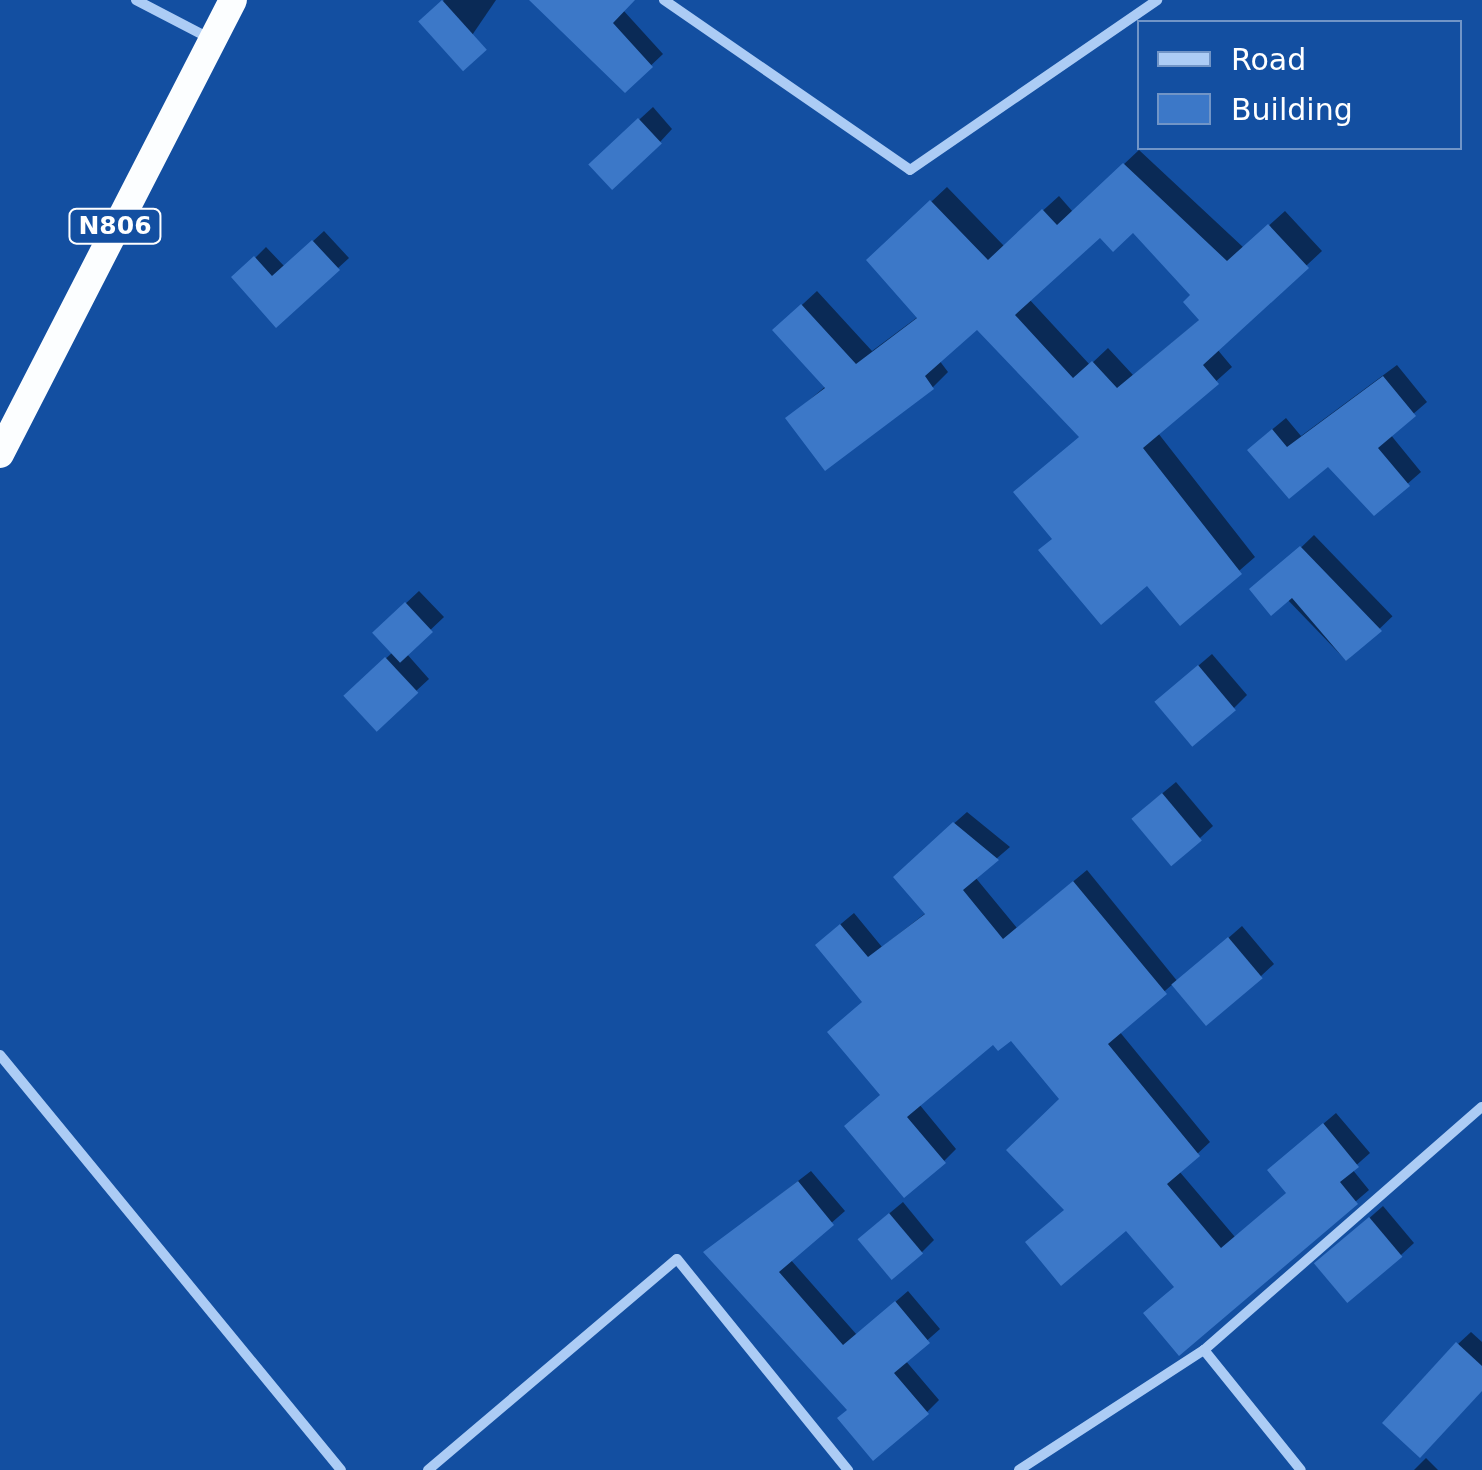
<!DOCTYPE html>
<style>
body{margin:0}
#map{position:relative;width:1482px;height:1470px;overflow:hidden;background:#134fa1;font-family:"DejaVu Sans",sans-serif}
div>[style]{position:absolute}
[style*='--x']{left:calc(var(--x)*1px);top:calc(var(--y)*1px);width:calc(var(--w)*1px);rotate:calc(var(--a)*1deg)}
.shadow>*{inset:0;background:#0007;transform-origin:0 0}
.building>*{inset:0;background:#3c78c8;transform-origin:0 0}
.minor>*{height:10px;margin:-5px;padding:0 5px;transform-origin:5px;border-radius:5px;background:#acccf5}
.trunk>*{height:28px;margin:-14px;padding:0 14px;transform-origin:14px;border-radius:14px;background:#fcfeff}
span{translate:-50% -50%;white-space:nowrap;text-align:center;line-height:1.15;-webkit-text-stroke:10px #134fa1;paint-order:stroke}
.shield-label span{padding:2px 8px;background:#134fa1;border:2px solid;border-radius:8px;-webkit-text-stroke-width:0}
.shield-label{font-size:25px;color:#fff;font-weight:700}
.legend{position:absolute;left:1137px;top:20px;width:325px;height:130px;box-sizing:border-box;background:#134fa1;border:2px solid #7195c7;margin:0;padding:12px 18px;list-style:none;font-size:30px;color:#fff}
.legend li{display:flex;align-items:center;gap:20px;height:50px}
.legend b{width:50px;border:2px solid #7195c7}
</style>
<div id="map">
<div class="shadow">
<i style="clip-path:polygon(444px 0,496px 0,464px 47px,422px 21px)"></i>
<i style="clip-path:polygon(549px 0,632px 0,623px 10px,663px 54px,625px 90px)"></i>
<i style="clip-path:polygon(653px 107px,672px 129px,660px 142px,604px 152px)"></i>
<i style="clip-path:polygon(evenodd,1139px 150px,1244px 248px,1285px 211px,1322px 251px,1217px 349px,1232px 367px,1158px 433px,1255px 557px,1180px 622px,1147px 582px,1054px 538px,1081px 436px,977px 326px,939px 360px,948px 372px,933px 387px,826px 468px,788px 418px,826px 386px,790px 316px,817px 291px,872px 351px,919px 316px,885px 245px,947px 187px,1004px 246px,1059px 196px,1073px 212px,1139px 150px,1133px 230px,1193px 295px,1202px 318px,1133px 375px,1108px 348px,1090px 365px,1029px 299px,1100px 234px,1133px 230px)"></i>
<i style="clip-path:polygon(324px 231px,349px 258px,277px 324px,235px 278px,266px 247px,285px 267px)"></i>
<i style="clip-path:polygon(1397px 365px,1427px 402px,1390px 434px,1421px 472px,1374px 513px,1328px 463px,1289px 496px,1263px 437px,1286px 418px,1301px 436px)"></i>
<i style="left:1314px;top:535px;width:113px;height:64px;rotate:46deg"></i>
<i style="clip-path:polygon(419px 591px,444px 617px,406px 653px,429px 679px,376px 728px,359px 683px,393px 652px,388px 620px)"></i>
<i style="clip-path:polygon(1212px 654px,1247px 695px,1234px 708px,1171px 689px)"></i>
<i style="clip-path:polygon(1176px 782px,1213px 826px,1200px 838px,1147px 806px)"></i>
<i style="clip-path:polygon(967px 812px,1010px 847px,975px 877px,1017px 928px,1087px 870px,1178px 982px,1242px 926px,1274px 964px,1261px 976px,1174px 983px,1119px 1031px,1210px 1142px,1179px 1171px,1235px 1237px,1288px 1192px,1283px 1158px,1336px 1113px,1370px 1153px,1352px 1169px,1369px 1190px,1179px 1353px,1176px 1286px,1127px 1228px,1067px 1209px,1062px 1098px,1011px 1037px,993px 1041px,919px 1104px,956px 1149px,944px 1161px,882px 1094px,865px 1001px,830px 933px,854px 913px,882px 947px,927px 912px,908px 864px)"></i>
<i style="clip-path:polygon(811px 1171px,845px 1211px,790px 1259px,857px 1335px,908px 1291px,940px 1329px,905px 1360px,939px 1400px,927px 1412px,849px 1409px,706px 1252px)"></i>
<i style="clip-path:polygon(903px 1202px,934px 1240px,921px 1253px,873px 1227px)"></i>
<i style="clip-path:polygon(1383px 1206px,1414px 1243px,1401px 1255px,1331px 1252px)"></i>
<i style="clip-path:polygon(1471px 1332px,1482px 1342px,1482px 1389px,1458px 1344px)"></i>
<i style="clip-path:polygon(1426px 1458px,1438px 1470px,1414px 1470px)"></i>
</div>
<div class="building">
<i style="left:442px;top:0;width:67px;height:32px;rotate:48deg"></i>
<i style="clip-path:polygon(529px 0,635px 0,613px 23px,653px 67px,625px 93px)"></i>
<i style="left:638px;top:118px;width:35px;height:68px;rotate:47deg"></i>
<i style="clip-path:polygon(evenodd,1123px 163px,1227px 261px,1268px 224px,1309px 268px,1203px 365px,1219px 384px,1143px 448px,1242px 574px,1180px 626px,1147px 586px,1101px 625px,1038px 550px,1052px 539px,1013px 492px,1079px 437px,977px 330px,925px 376px,934px 389px,825px 471px,785px 418px,825px 388px,772px 330px,801px 304px,856px 364px,917px 318px,866px 260px,930px 200px,988px 260px,1042px 209px,1057px 225px,1123px 163px,1133px 233px,1190px 295px,1183px 302px,1199px 320px,1117px 388px,1092px 361px,1073px 378px,1015px 315px,1100px 238px,1113px 252px,1133px 233px)"></i>
<i style="clip-path:polygon(312px 240px,340px 270px,276px 328px,231px 277px,254px 256px,272px 276px)"></i>
<i style="clip-path:polygon(1383px 376px,1416px 416px,1378px 448px,1410px 486px,1374px 516px,1328px 467px,1289px 499px,1247px 450px,1272px 429px,1287px 447px)"></i>
<i style="clip-path:polygon(1300px 546px,1382px 631px,1346px 661px,1292px 598px,1271px 616px,1249px 589px)"></i>
<i style="left:405px;top:602px;width:41px;height:45px;rotate:47deg"></i>
<i style="left:385px;top:657px;width:49px;height:57px;rotate:47deg"></i>
<i style="left:1198px;top:665px;width:59px;height:57px;rotate:50deg"></i>
<i style="left:1162px;top:793px;width:62px;height:40px;rotate:50deg"></i>
<i style="clip-path:polygon(953px 822px,999px 860px,963px 890px,1003px 939px,1073px 881px,1167px 994px,1108px 1044px,1200px 1156px,1167px 1184px,1221px 1248px,1286px 1193px,1267px 1170px,1323px 1123px,1359px 1167px,1340px 1182px,1358px 1204px,1179px 1356px,1143px 1313px,1174px 1287px,1126px 1231px,1061px 1286px,1025px 1242px,1064px 1210px,1006px 1150px,1059px 1099px,1011px 1041px,998px 1051px,993px 1045px,907px 1117px,946px 1163px,904px 1198px,844px 1126px,880px 1095px,827px 1032px,862px 1002px,815px 945px,840px 924px,868px 957px,925px 914px,893px 877px)"></i>
<i style="left:1228px;top:937px;width:54px;height:74px;rotate:50deg"></i>
<i style="clip-path:polygon(798px 1181px,834px 1225px,779px 1272px,843px 1345px,895px 1301px,930px 1343px,894px 1373px,929px 1414px,873px 1461px,837px 1418px,847px 1410px,703px 1252px)"></i>
<i style="left:889px;top:1213px;width:53px;height:41px;rotate:50deg"></i>
<i style="left:1369px;top:1217px;width:52px;height:72px;rotate:50deg"></i>
<i style="clip-path:polygon(1456px 1342px,1482px 1366px,1482px 1391px,1420px 1458px,1382px 1423px)"></i>
</div>
<div class="minor">
<i style="--x:136;--y:0;--w:82;--a:27.5"></i>
<i style="--x:664;--y:0;--w:299;--a:34.6"></i>
<i style="--x:910;--y:170;--w:300;--a:-34.5"></i>
<i style="--x:0;--y:1055;--w:537;--a:50.59"></i>
<i style="--x:1204;--y:1350;--w:154;--a:51.1"></i>
<i style="--x:428;--y:1470;--w:326;--a:-40.3"></i>
<i style="--x:677;--y:1259;--w:272;--a:51"></i>
<i style="--x:1019;--y:1470;--w:221;--a:-33"></i>
<i style="--x:1204;--y:1350;--w:369;--a:-41.2"></i>
</div>
<div class="trunk">
<i style="--x:0;--y:454;--w:510;--a:-62.83"></i>
</div>
<div class="shield-label">
<span style="left:115px;top:226px">N806</span>
</div>
<ul class="legend">
<li><b style="height:12px;background:#acccf5"></b>Road</li>
<li><b style="height:28px;background:#3c78c8"></b>Building</li>
</ul>
</div>
